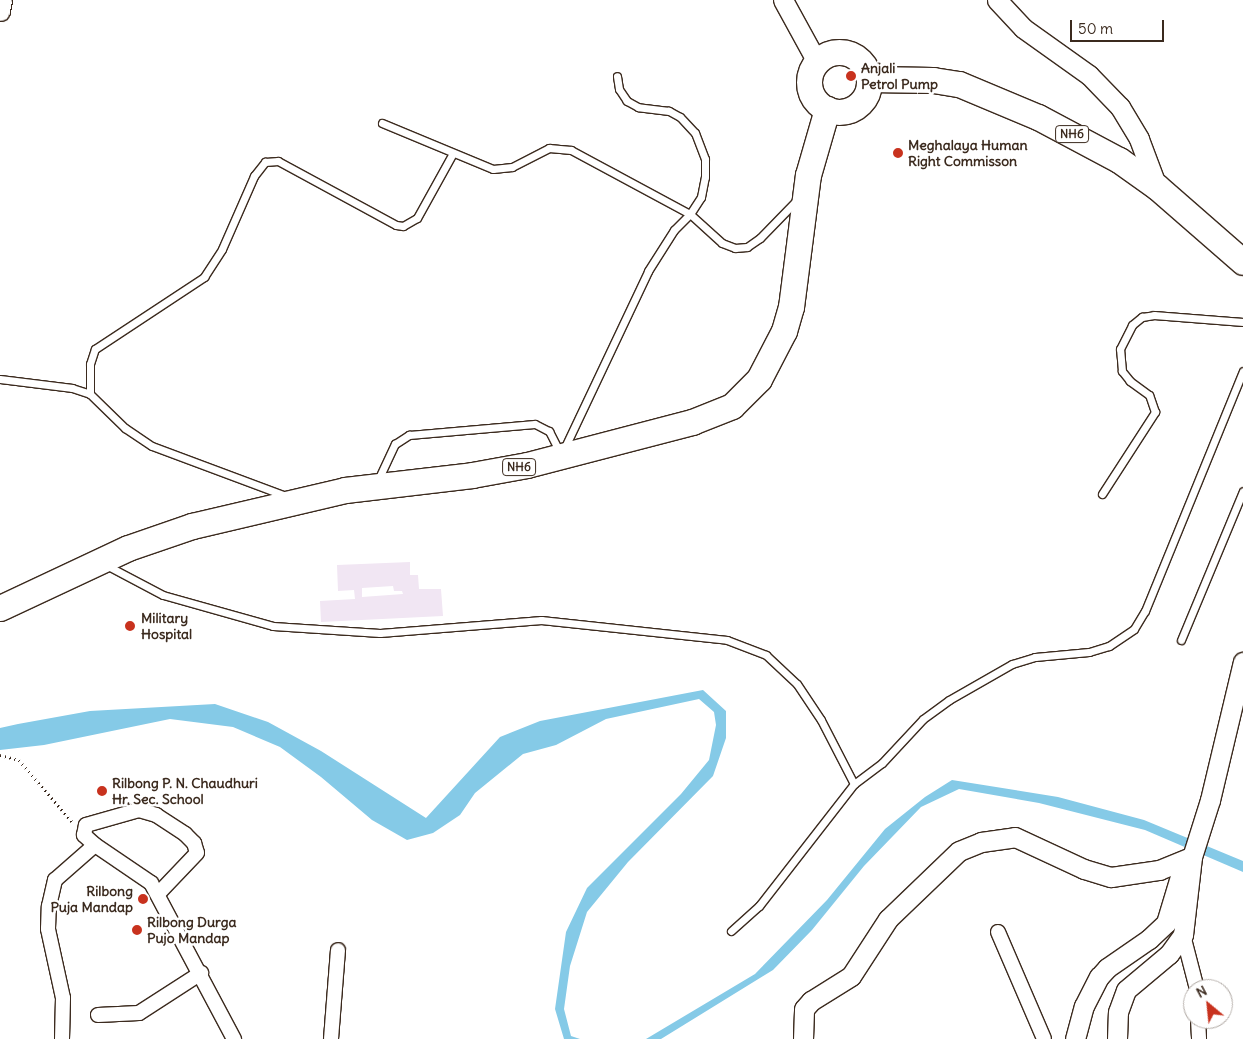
<!DOCTYPE html>
<style>
body{margin:0}
#map{position:relative;width:1243px;height:1039px;overflow:hidden;background:#fff;font-family:Delius,sans-serif}
div>[style]{position:absolute}
[style*='--x']{left:calc(var(--x)*1px);top:calc(var(--y)*1px);width:calc(var(--w)*1px);rotate:calc(var(--a)*1deg)}
.built>*{inset:0;background:#f1e6f3}
.water>*{inset:0;background:#85cae7}
.path>*{height:2.5px;margin-top:-1.25px;transform-origin:0;background:repeating-linear-gradient(90deg,#3b2a1e 0 1px,transparent 0 5px)}
.roads{filter:drop-shadow(1px 0 #3b2a1e) drop-shadow(-1px 0 #3b2a1e) drop-shadow(0 1px #3b2a1e) drop-shadow(0 -1px #3b2a1e)}
.lane>*{height:7px;margin:-3.5px;padding:0 3.5px;transform-origin:3.5px;border-radius:3.5px;background:#fff}
.street>*{height:14px;margin:-7px;padding:0 7px;transform-origin:7px;border-radius:7px;background:#fff}
.secondary>*{height:19px;margin:-9.5px;padding:0 9.5px;transform-origin:9.5px;border-radius:9.5px;background:#fff}
.highway>*{height:25px;margin:-12.5px;padding:0 12.5px;transform-origin:12.5px;border-radius:12.5px;background:#fff}
.highway>.ring{margin:-12.5px;padding:0;box-sizing:content-box;background:none;border:25px solid #fff;border-radius:50%}
.dots>*{width:14px;height:14px;translate:-50% -50%;box-sizing:border-box;border:2px solid #fff;border-radius:50%}
span{translate:-50% -50%;white-space:nowrap;text-align:center;line-height:1.15;-webkit-text-stroke:5px #fff;paint-order:stroke}
.shield-label span{padding:1px 4px;background:#fff;border:1px solid;border-radius:4px;-webkit-text-stroke-width:0}
.shield-label{font-size:12px;color:#3b2a1e;font-weight:700}
.poi-label{font-size:14px;color:#3b2a1e;font-weight:700}
.left{translate:0 -50%;text-align:left}
.right{translate:-100% -50%;text-align:right}
.north{position:absolute;left:1183px;top:979px;width:50px;height:50px;box-sizing:border-box;background:#fff;border:1px solid #b1aaa5;border-radius:50%;rotate:332deg;font-size:14px;font-weight:700;line-height:20px;text-align:center;color:#3b2a1e}
.north::after{content:'';display:block;margin:auto;width:18px;height:22px;background:#c8321e;clip-path:polygon(50% 0,100% 100%,50% 72%,0 100%)}
.scale{position:absolute;left:1070px;top:20px;width:94px;height:22px;box-sizing:border-box;border:2px solid #3b2a1e;border-top:0;padding-left:6px;font-size:15px;line-height:18px;white-space:nowrap;color:#3b2a1e;-webkit-text-stroke:4px #fff;paint-order:stroke}
</style>
<div id="map">
<div class="built">
<i style="clip-path:polygon(evenodd,410px 562px,410px 575px,418px 575px,419px 589px,441px 589px,443px 616px,321px 622px,320px 601px,355px 599px,354px 590px,338px 591px,337px 565px,410px 562px,393px 586px,394px 591px,402px 591px,403px 594px,362px 597px,362px 588px,393px 586px)"></i>
</div>
<div class="water">
<i style="clip-path:polygon(703px 690px,726px 711px,726px 738px,713px 776px,628px 862px,587px 912px,570px 966px,564px 1009px,571px 1036px,580px 1039px,564px 1039px,555px 1009px,566px 932px,587px 888px,681px 794px,709px 760px,716px 725px,714px 712px,699px 699px,606px 719px,556px 745px,523px 754px,475px 793px,460px 815px,433px 833px,407px 840px,372px 820px,321px 777px,280px 747px,233px 727px,170px 719px,44px 745px,0 750px,0 728px,18px 724px,90px 711px,215px 704px,268px 722px,321px 751px,426px 818px,500px 737px,540px 721px)"></i>
<i style="clip-path:polygon(952px 780px,1058px 797px,1144px 820px,1243px 861px,1243px 872px,1145px 830px,1039px 803px,959px 789px,921px 807px,864px 866px,812px 930px,773px 970px,661px 1039px,646px 1039px,755px 974px,827px 900px,885px 829px,925px 797px)"></i>
</div>
<div class="path">
<i style="--x:0;--y:755;--w:20;--a:15"></i>
<i style="--x:19;--y:760;--w:84;--a:49.3"></i>
</div>
<div class="roads">
<div class="lane">
<i style="--x:382;--y:123;--w:120;--a:22.5"></i>
<i style="--x:493;--y:169;--w:19;--a:-6"></i>
<i style="--x:512;--y:167;--w:42;--a:-27.2"></i>
<i style="--x:549;--y:148;--w:22;--a:5"></i>
<i style="--x:571;--y:150;--w:135;--a:28.3"></i>
<i style="--x:690;--y:214;--w:43;--a:42.2"></i>
<i style="--x:722;--y:243;--w:14;--a:21"></i>
<i style="--x:735;--y:248;--w:12;--a:-5"></i>
<i style="--x:747;--y:247;--w:16;--a:-35"></i>
<i style="--x:760;--y:238;--w:53;--a:-45.8"></i>
<i style="--x:0;--y:379;--w:73;--a:7.1"></i>
<i style="--x:72;--y:388;--w:19;--a:18"></i>
<i style="--x:90;--y:394;--w:49;--a:44.2"></i>
<i style="--x:125;--y:428;--w:32;--a:34"></i>
<i style="--x:152;--y:446;--w:143;--a:20.5"></i>
<i style="--x:90;--y:394;--w:30;--a:-90"></i>
<i style="--x:90;--y:364;--w:16;--a:-72"></i>
<i style="--x:95;--y:349;--w:131;--a:-33.4"></i>
<i style="--x:204;--y:277;--w:33;--a:-57"></i>
<i style="--x:222;--y:249;--w:80;--a:-66.3"></i>
<i style="--x:254;--y:176;--w:18;--a:-52"></i>
<i style="--x:265;--y:162;--w:13;--a:-4"></i>
<i style="--x:278;--y:161;--w:134;--a:28.5"></i>
<i style="--x:396;--y:225;--w:7;--a:8"></i>
<i style="--x:403;--y:226;--w:16;--a:-30"></i>
<i style="--x:417;--y:218;--w:74;--a:-61"></i>
<i style="--x:564;--y:449;--w:197;--a:-64.7"></i>
<i style="--x:648;--y:271;--w:49;--a:-57.6"></i>
<i style="--x:674;--y:230;--w:23;--a:-45"></i>
<i style="--x:690;--y:214;--w:20;--a:-57"></i>
<i style="--x:701;--y:197;--w:20;--a:-79"></i>
<i style="--x:705;--y:177;--w:18;--a:-90"></i>
<i style="--x:705;--y:159;--w:28;--a:-111"></i>
<i style="--x:695;--y:133;--w:22;--a:-133"></i>
<i style="--x:680;--y:117;--w:13;--a:-151"></i>
<i style="--x:669;--y:111;--w:31;--a:-173"></i>
<i style="--x:638;--y:107;--w:13;--a:-151"></i>
<i style="--x:627;--y:101;--w:14;--a:-124"></i>
<i style="--x:619;--y:89;--w:13;--a:-99"></i>
<i style="--x:378;--y:480;--w:40;--a:-65"></i>
<i style="--x:395;--y:444;--w:17;--a:-33"></i>
<i style="--x:409;--y:435;--w:126;--a:-5"></i>
<i style="--x:535;--y:424;--w:16;--a:27"></i>
<i style="--x:549;--y:431;--w:22;--a:63"></i>
<i style="--x:1102;--y:494;--w:98;--a:-57.1"></i>
<i style="--x:1155;--y:412;--w:18;--a:-109"></i>
<i style="--x:1149;--y:395;--w:24;--a:-144"></i>
<i style="--x:1130;--y:381;--w:13;--a:-129"></i>
<i style="--x:1122;--y:371;--w:22;--a:-95"></i>
<i style="--x:1120;--y:349;--w:27;--a:-63"></i>
<i style="--x:1132;--y:325;--w:13;--a:-39"></i>
<i style="--x:1142;--y:317;--w:12;--a:-9"></i>
<i style="--x:1154;--y:315;--w:89;--a:4.5"></i>
<i style="--x:106;--y:565;--w:64;--a:27.8"></i>
<i style="--x:163;--y:595;--w:114;--a:15.7"></i>
<i style="--x:273;--y:626;--w:107;--a:3.7"></i>
<i style="--x:380;--y:633;--w:162;--a:-4.6"></i>
<i style="--x:541;--y:620;--w:187;--a:6.1"></i>
<i style="--x:727;--y:640;--w:42;--a:21"></i>
<i style="--x:766;--y:655;--w:42;--a:43.1"></i>
<i style="--x:797;--y:684;--w:43;--a:56.3"></i>
<i style="--x:821;--y:720;--w:72;--a:62.7"></i>
<i style="--x:1181;--y:640;--w:161;--a:-67.4"></i>
<i style="--x:731;--y:931;--w:38;--a:-42"></i>
<i style="--x:759;--y:906;--w:155;--a:-52.1"></i>
<i style="--x:854;--y:784;--w:35;--a:-37"></i>
<i style="--x:882;--y:763;--w:60;--a:-47"></i>
<i style="--x:923;--y:719;--w:32;--a:-36"></i>
<i style="--x:949;--y:700;--w:73;--a:-29.7"></i>
<i style="--x:1012;--y:664;--w:24;--a:-17"></i>
<i style="--x:1035;--y:657;--w:54;--a:-5.3"></i>
<i style="--x:1089;--y:652;--w:21;--a:-17"></i>
<i style="--x:1109;--y:646;--w:30;--a:-34"></i>
<i style="--x:1134;--y:629;--w:21;--a:-59"></i>
<i style="--x:1145;--y:611;--w:259;--a:-67.8"></i>
</div>
<div class="street">
<i style="--x:95;--y:845;--w:68;--a:34.2"></i>
<i style="--x:151;--y:883;--w:177;--a:62"></i>
<i style="--x:998;--y:932;--w:116;--a:66.7"></i>
<i style="--x:1183;--y:935;--w:56;--a:75.5"></i>
<i style="--x:98;--y:1015;--w:41;--a:-2.8"></i>
<i style="--x:139;--y:1013;--w:74;--a:-32.8"></i>
<i style="--x:1198;--y:1019;--w:20;--a:87"></i>
<i style="--x:62;--y:1039;--w:41;--a:-88.6"></i>
<i style="--x:63;--y:998;--w:71;--a:-102.3"></i>
<i style="--x:48;--y:929;--w:23;--a:-88"></i>
<i style="--x:49;--y:906;--w:27;--a:-77"></i>
<i style="--x:55;--y:880;--w:53;--a:-41.2"></i>
<i style="--x:95;--y:845;--w:15;--a:-138"></i>
<i style="--x:84;--y:835;--w:10;--a:-79"></i>
<i style="--x:86;--y:825;--w:55;--a:-15.8"></i>
<i style="--x:139;--y:810;--w:18;--a:16"></i>
<i style="--x:156;--y:815;--w:35;--a:33"></i>
<i style="--x:185;--y:834;--w:13;--a:45"></i>
<i style="--x:194;--y:843;--w:10;--a:73"></i>
<i style="--x:197;--y:853;--w:57;--a:133.6"></i>
<i style="--x:331;--y:1039;--w:89;--a:-85.5"></i>
</div>
<div class="secondary">
<i style="--x:783;--y:0;--w:71;--a:61.3"></i>
<i style="--x:997;--y:0;--w:38;--a:47"></i>
<i style="--x:1023;--y:28;--w:81;--a:35.5"></i>
<i style="--x:1089;--y:75;--w:45;--a:45.9"></i>
<i style="--x:1120;--y:107;--w:37;--a:59"></i>
<i style="--x:1139;--y:139;--w:51;--a:69.4"></i>
<i style="--x:0;--y:11;--w:11;--a:-80"></i>
<i style="--x:803;--y:1039;--w:30;--a:-88"></i>
<i style="--x:804;--y:1009;--w:11;--a:-49"></i>
<i style="--x:811;--y:1001;--w:47;--a:-32"></i>
<i style="--x:851;--y:976;--w:68;--a:-57"></i>
<i style="--x:888;--y:919;--w:98;--a:-43.8"></i>
<i style="--x:959;--y:851;--w:24;--a:-22"></i>
<i style="--x:981;--y:842;--w:34;--a:-8"></i>
<i style="--x:1015;--y:837;--w:76;--a:24.9"></i>
<i style="--x:1084;--y:869;--w:28;--a:17"></i>
<i style="--x:1111;--y:877;--w:49;--a:-8.3"></i>
<i style="--x:1159;--y:870;--w:35;--a:-22"></i>
<i style="--x:1075;--y:1039;--w:34;--a:-75"></i>
<i style="--x:1084;--y:1006;--w:33;--a:-63"></i>
<i style="--x:1099;--y:977;--w:12;--a:-48"></i>
<i style="--x:1107;--y:968;--w:51;--a:-34.6"></i>
<i style="--x:1149;--y:939;--w:23;--a:-43"></i>
<i style="--x:1166;--y:923;--w:55;--a:-73.2"></i>
<i style="--x:1117;--y:1039;--w:27;--a:-88"></i>
<i style="--x:1118;--y:1012;--w:23;--a:-70"></i>
<i style="--x:1126;--y:990;--w:56;--a:-39.9"></i>
<i style="--x:1169;--y:954;--w:24;--a:-54"></i>
<i style="--x:1183;--y:935;--w:79;--a:-83.4"></i>
<i style="--x:1192;--y:857;--w:60;--a:-72.5"></i>
<i style="--x:1210;--y:800;--w:142;--a:-76.6"></i>
</div>
<div class="highway">
<i class="ring" style="left:809px;top:52px;width:35px;height:35px"></i>
<i style="--x:869;--y:79;--w:64;--a:0.9"></i>
<i style="--x:933;--y:80;--w:26;--a:9"></i>
<i style="--x:959;--y:84;--w:86;--a:22.7"></i>
<i style="--x:1038;--y:117;--w:92;--a:28"></i>
<i style="--x:1119;--y:160;--w:47;--a:35.4"></i>
<i style="--x:1157;--y:187;--w:114;--a:41.1"></i>
<i style="--x:0;--y:608;--w:141;--a:-25.1"></i>
<i style="--x:128;--y:548;--w:68;--a:-19"></i>
<i style="--x:192;--y:526;--w:157;--a:-13.2"></i>
<i style="--x:345;--y:490;--w:128;--a:-6.7"></i>
<i style="--x:472;--y:475;--w:56;--a:-10.3"></i>
<i style="--x:527;--y:465;--w:171;--a:-14.6"></i>
<i style="--x:692;--y:422;--w:43;--a:-21.8"></i>
<i style="--x:732;--y:406;--w:38;--a:-45"></i>
<i style="--x:759;--y:379;--w:54;--a:-62.5"></i>
<i style="--x:784;--y:331;--w:25;--a:-74"></i>
<i style="--x:791;--y:307;--w:133;--a:-82.7"></i>
<i style="--x:808;--y:175;--w:69;--a:-73.9"></i>
</div>
</div>
<div class="dots">
<i style="left:851px;top:76px;background:#c8321e"></i>
<i style="left:898px;top:153px;background:#c8321e"></i>
<i style="left:130px;top:626px;background:#c8321e"></i>
<i style="left:102px;top:791px;background:#c8321e"></i>
<i style="left:143px;top:899px;background:#c8321e"></i>
<i style="left:137px;top:930px;background:#c8321e"></i>
</div>
<div class="shield-label">
<span style="left:1072px;top:134px">NH6</span>
<span style="left:519px;top:467px">NH6</span>
</div>
<div class="poi-label">
<span class="left" style="left:861px;top:76px">Anjali<br>Petrol Pump</span>
<span class="left" style="left:908px;top:153px">Meghalaya Human<br>Right Commisson</span>
<span class="left" style="left:141px;top:626px">Military<br>Hospital</span>
<span class="left" style="left:112px;top:791px">Rilbong P. N. Chaudhuri<br>Hr. Sec. School</span>
<span class="right" style="left:133px;top:899px">Rilbong<br>Puja Mandap</span>
<span class="left" style="left:147px;top:930px">Rilbong Durga<br>Pujo Mandap</span>
</div>
<div class="north">N</div>
<div class="scale">50 m</div>
</div>
